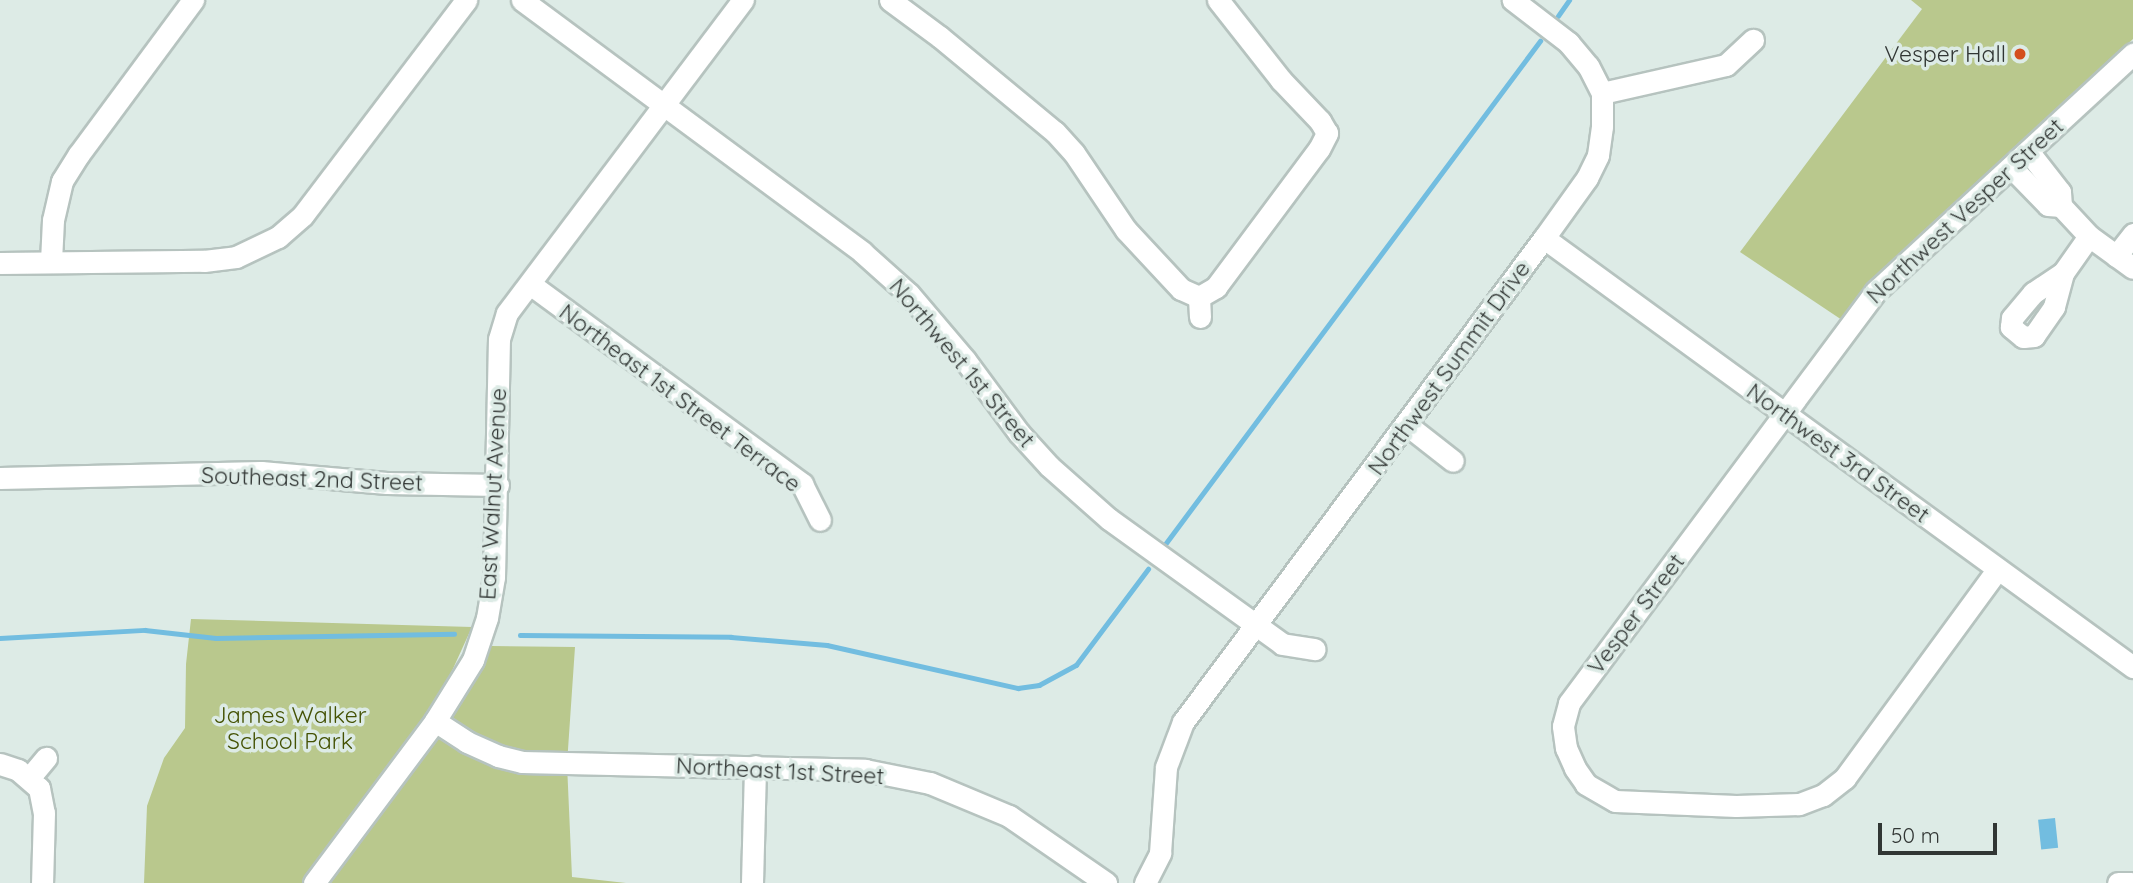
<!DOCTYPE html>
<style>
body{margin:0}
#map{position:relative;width:2133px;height:883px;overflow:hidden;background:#ddebe6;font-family:Quicksand,sans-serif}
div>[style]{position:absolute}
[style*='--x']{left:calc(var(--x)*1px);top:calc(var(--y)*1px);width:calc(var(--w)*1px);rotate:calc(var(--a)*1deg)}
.green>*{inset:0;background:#b9c88d}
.water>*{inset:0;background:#72bde0;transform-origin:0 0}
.stream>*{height:4.5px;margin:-2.25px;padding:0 2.25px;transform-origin:2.25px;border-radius:2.25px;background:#72bde0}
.roads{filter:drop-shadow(2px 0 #b6c3bf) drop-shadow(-2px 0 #b6c3bf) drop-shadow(0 2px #b6c3bf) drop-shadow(0 -2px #b6c3bf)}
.minor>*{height:21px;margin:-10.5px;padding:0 10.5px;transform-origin:10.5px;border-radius:10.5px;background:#fff}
.dots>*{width:19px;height:19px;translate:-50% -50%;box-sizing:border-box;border:4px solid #ddebe6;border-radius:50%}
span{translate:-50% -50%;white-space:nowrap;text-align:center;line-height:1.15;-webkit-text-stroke:7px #ddebe6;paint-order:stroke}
.poi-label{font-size:23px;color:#313634}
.right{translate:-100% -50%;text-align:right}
.street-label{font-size:23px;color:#313634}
.park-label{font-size:23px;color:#445204}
.scale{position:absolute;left:1878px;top:823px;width:119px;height:32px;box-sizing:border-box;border:4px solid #313634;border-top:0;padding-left:9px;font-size:21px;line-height:24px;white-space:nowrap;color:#313634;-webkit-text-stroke:5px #ddebe6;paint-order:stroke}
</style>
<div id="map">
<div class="green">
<i style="clip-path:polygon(1911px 0,2133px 0,2133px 39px,1869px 285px,1842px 320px,1740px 252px,1922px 9px)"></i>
<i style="clip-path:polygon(191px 619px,472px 627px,446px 684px,383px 778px,304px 883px,144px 883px,147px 806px,164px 758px,185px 728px,186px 664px)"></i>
<i style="clip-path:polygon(491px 646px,575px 647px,567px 764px,572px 877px,626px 883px,327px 883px,459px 707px,484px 665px)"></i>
</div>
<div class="water">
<i style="left:2055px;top:818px;width:30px;height:17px;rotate:84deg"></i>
</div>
<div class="stream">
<i style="--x:1558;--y:16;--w:19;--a:-55"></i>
<i style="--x:1163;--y:547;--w:631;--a:-53.31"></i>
<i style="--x:520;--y:635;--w:211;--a:0.5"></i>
<i style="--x:731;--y:637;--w:96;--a:4.8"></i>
<i style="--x:827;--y:645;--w:196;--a:12.7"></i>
<i style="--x:1018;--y:688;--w:21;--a:-8"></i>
<i style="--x:1039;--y:685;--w:42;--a:-28.4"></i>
<i style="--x:1076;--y:665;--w:120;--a:-53.1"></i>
<i style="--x:0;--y:638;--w:145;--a:-3.2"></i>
<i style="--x:145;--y:630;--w:71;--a:6.4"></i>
<i style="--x:216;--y:638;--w:238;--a:-1"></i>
</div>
<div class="roads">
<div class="minor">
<i style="--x:522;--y:0;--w:423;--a:36.5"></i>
<i style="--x:862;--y:252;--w:63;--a:41.8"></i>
<i style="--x:909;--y:294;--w:87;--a:49.7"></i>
<i style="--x:965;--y:360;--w:91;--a:53.5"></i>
<i style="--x:1019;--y:433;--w:45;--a:47.7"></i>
<i style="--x:1049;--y:466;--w:80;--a:41.5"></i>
<i style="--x:1109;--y:519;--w:213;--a:35.8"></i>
<i style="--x:1282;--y:644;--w:33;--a:9"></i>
<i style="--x:890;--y:0;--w:62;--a:36.5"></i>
<i style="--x:940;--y:37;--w:149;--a:39.6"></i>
<i style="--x:1055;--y:132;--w:28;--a:48"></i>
<i style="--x:1074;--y:153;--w:93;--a:56"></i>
<i style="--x:1126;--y:230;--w:81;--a:47"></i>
<i style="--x:1181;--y:289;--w:20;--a:24"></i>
<i style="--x:1602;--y:93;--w:127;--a:-12.7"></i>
<i style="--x:1726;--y:65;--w:37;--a:-43"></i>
<i style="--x:2028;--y:151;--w:52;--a:52"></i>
<i style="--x:2060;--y:192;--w:14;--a:86"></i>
<i style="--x:2061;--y:206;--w:41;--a:47"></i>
<i style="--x:2089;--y:236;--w:54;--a:36"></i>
<i style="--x:2011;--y:167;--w:53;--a:45.8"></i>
<i style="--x:2048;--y:205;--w:13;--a:4"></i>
<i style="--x:1544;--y:238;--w:729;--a:36.07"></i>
<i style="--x:2116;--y:256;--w:28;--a:-52"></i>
<i style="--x:51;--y:261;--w:41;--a:-87.2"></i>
<i style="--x:53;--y:220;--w:40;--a:-77"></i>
<i style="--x:62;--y:181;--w:32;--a:-58"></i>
<i style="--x:79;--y:154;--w:192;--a:-53.5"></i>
<i style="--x:0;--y:263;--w:204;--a:-0.6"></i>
<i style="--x:204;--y:261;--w:32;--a:-7"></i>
<i style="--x:236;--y:257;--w:47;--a:-25.5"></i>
<i style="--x:278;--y:237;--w:33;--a:-41"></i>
<i style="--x:303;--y:215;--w:270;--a:-52.8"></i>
<i style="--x:2063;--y:273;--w:35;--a:105"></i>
<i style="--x:2054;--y:307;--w:35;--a:125"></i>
<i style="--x:2034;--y:336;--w:11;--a:175"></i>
<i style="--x:2023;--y:337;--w:16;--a:-140"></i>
<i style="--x:2011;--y:327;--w:9;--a:-84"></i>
<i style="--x:2012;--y:318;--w:33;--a:-50"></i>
<i style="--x:2033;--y:293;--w:36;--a:-34"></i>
<i style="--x:2063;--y:273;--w:45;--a:-54.9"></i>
<i style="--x:530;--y:284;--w:338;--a:36.3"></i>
<i style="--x:802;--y:484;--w:40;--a:63.4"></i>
<i style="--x:1200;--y:317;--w:20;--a:-93"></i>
<i style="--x:1199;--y:297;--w:20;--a:-30"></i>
<i style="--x:1216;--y:287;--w:172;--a:-53.3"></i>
<i style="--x:1319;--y:149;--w:18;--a:-63"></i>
<i style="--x:1327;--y:133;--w:14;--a:-120"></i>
<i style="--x:1320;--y:121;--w:57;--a:-133.6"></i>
<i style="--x:1281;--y:80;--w:102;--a:-128.2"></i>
<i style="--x:1407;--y:425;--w:58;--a:38"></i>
<i style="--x:0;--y:478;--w:261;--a:-1.3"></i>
<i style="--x:261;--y:472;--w:126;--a:5"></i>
<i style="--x:387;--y:483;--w:111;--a:1"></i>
<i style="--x:1997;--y:570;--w:258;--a:126.2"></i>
<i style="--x:1845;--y:778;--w:28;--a:142"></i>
<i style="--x:1823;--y:795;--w:26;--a:159"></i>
<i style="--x:1799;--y:804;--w:63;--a:178.2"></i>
<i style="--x:1736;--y:806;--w:121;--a:-177.6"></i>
<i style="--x:1615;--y:801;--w:34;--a:-150"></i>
<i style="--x:1586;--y:784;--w:19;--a:-125"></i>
<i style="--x:1575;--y:768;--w:22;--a:-114"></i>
<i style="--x:1566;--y:748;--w:22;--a:-98"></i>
<i style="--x:1563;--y:726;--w:24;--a:-75"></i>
<i style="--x:1569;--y:703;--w:514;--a:-53.31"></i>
<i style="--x:1876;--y:291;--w:350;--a:-42.7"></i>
<i style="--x:435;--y:721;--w:38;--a:33"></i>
<i style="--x:467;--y:742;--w:34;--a:24"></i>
<i style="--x:498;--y:756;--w:25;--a:14"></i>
<i style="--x:522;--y:762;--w:343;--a:1.3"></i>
<i style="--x:865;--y:770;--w:66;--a:11.3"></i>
<i style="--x:930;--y:783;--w:86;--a:22.7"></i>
<i style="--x:1009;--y:816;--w:118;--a:34.6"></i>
<i style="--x:0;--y:764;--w:19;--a:18"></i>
<i style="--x:18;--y:770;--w:28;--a:41"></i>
<i style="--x:39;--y:788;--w:25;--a:79"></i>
<i style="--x:44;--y:813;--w:70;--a:91.6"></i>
<i style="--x:30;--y:777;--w:25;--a:-50"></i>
<i style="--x:314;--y:883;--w:202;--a:-53.2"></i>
<i style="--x:435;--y:721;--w:72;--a:-58.1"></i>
<i style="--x:473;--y:660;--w:44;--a:-71.6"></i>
<i style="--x:487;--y:618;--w:42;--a:-80.3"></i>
<i style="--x:494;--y:577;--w:238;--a:-88.8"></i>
<i style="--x:499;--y:339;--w:27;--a:-73"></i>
<i style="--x:507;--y:313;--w:392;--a:-53"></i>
<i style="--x:752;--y:883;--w:117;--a:-88.5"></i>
<i style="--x:1145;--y:883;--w:34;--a:-63"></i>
<i style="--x:1160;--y:853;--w:86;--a:-86"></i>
<i style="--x:1166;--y:767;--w:48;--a:-69.3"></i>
<i style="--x:1183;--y:722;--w:604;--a:-53.28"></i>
<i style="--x:1544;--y:238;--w:74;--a:-54.4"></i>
<i style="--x:1587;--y:178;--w:25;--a:-64"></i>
<i style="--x:1598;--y:155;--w:29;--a:-82"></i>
<i style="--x:1602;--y:126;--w:33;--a:-90"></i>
<i style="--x:1602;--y:93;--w:30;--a:-117"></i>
<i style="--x:1588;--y:66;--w:30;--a:-130"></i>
<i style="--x:1569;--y:43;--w:71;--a:-142.5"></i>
<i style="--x:2118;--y:883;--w:13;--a:0"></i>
</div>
</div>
<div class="dots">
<i style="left:2020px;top:54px;background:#d44d1d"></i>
</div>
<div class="poi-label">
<span class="right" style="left:2006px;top:54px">Vesper Hall</span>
</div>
<div class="street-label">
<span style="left:1965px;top:211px;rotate:-43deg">Northwest Vesper Street</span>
<span style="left:962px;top:363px;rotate:50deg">Northwest 1st Street</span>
<span style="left:1449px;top:368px;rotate:-54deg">Northwest Summit Drive</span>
<span style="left:680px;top:398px;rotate:37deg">Northeast 1st Street Terrace</span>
<span style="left:1838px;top:453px;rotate:36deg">Northwest 3rd Street</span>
<span style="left:312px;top:479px;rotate:2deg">Southeast 2nd Street</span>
<span style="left:493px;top:494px;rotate:-87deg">East Walnut Avenue</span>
<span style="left:1636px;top:614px;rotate:-53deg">Vesper Street</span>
<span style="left:780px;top:771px;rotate:3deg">Northeast 1st Street</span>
</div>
<div class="park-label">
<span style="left:290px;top:728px">James Walker<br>School Park</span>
</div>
<div class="scale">50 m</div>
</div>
